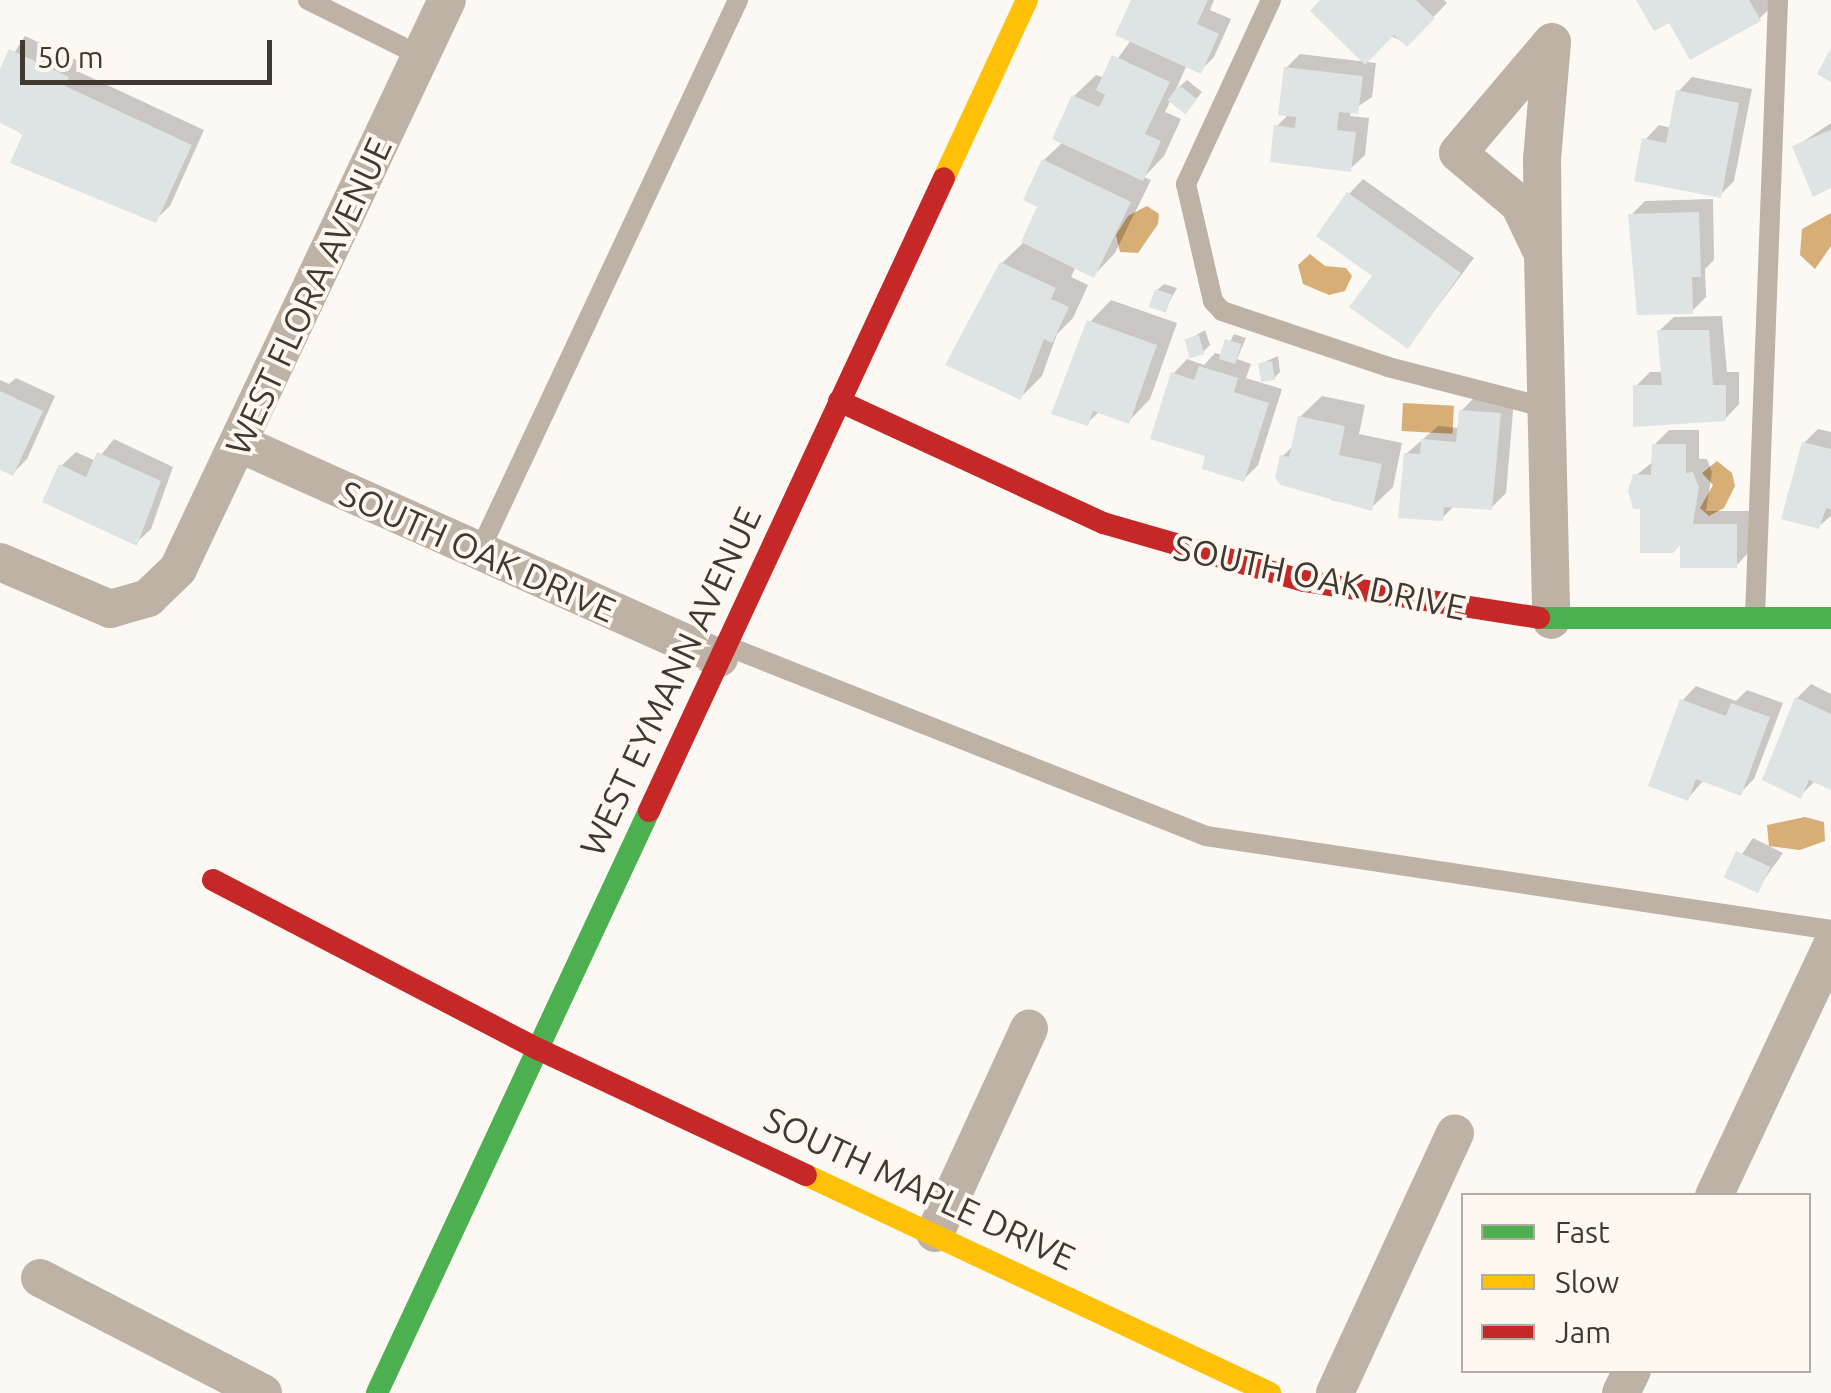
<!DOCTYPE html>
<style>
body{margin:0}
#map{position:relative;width:1831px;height:1393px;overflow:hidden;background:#fcf8f4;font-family:Ubuntu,sans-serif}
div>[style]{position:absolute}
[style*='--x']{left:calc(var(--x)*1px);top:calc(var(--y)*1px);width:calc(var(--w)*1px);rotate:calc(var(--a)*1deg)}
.water>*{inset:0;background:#d7ae76;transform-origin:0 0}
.shadow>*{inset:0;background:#0003}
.building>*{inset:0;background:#dee3e3;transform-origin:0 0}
.lane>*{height:20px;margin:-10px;padding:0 10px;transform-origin:10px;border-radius:10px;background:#bdb2a5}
.street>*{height:38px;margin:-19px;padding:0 19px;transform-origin:19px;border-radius:19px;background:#bdb2a5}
.fast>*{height:22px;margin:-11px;padding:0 11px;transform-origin:11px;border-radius:11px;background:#4caf50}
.slow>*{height:22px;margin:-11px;padding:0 11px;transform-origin:11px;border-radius:11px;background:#ffc107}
.jam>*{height:22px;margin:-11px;padding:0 11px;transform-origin:11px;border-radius:11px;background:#c62828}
span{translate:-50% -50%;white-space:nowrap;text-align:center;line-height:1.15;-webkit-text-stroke:8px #fff8f1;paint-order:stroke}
.street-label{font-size:35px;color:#3f3932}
.legend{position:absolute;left:1461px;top:1193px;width:350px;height:180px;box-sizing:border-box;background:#fff8f1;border:2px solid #b2aca5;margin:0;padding:12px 18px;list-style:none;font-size:30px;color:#3f3932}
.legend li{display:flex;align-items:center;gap:20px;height:50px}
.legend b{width:50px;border:2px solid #b2aca5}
.scale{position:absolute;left:20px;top:40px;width:252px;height:45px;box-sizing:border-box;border:5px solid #3f3932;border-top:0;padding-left:12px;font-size:30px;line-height:35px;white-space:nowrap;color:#3f3932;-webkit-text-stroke:8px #fff8f1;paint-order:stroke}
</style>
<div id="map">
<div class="water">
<i style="clip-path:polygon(1147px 206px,1159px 214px,1158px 224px,1138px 253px,1120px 252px,1116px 235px,1128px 216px)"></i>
<i style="clip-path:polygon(1831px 213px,1831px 246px,1815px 269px,1800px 255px,1802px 229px)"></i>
<i style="clip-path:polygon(1310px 254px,1325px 266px,1346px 268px,1352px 276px,1345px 291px,1329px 295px,1303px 284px,1298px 265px)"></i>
<i style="left:1403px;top:403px;width:51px;height:28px;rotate:3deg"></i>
<i style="clip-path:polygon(1717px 461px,1732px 473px,1735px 486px,1724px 508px,1709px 516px,1700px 508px,1713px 485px,1702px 473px)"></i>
<i style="clip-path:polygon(1805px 817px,1824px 822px,1825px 841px,1800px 850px,1769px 846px,1767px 825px)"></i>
</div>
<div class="shadow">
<i style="clip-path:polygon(1134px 0,1214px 0,1210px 10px,1231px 19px,1214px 57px,1200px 71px,1187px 65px,1175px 91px,1187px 80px,1202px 92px,1192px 104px,1171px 99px,1165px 112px,1181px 119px,1164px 156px,1144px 177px,1151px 180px,1115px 253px,1094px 275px,1076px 266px,1071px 277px,1088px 285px,1073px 318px,1057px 334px,1042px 376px,1021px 397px,1002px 263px,1023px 243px,1041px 206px,1044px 160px,1064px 141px,1074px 96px,1096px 75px,1104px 78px,1131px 40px)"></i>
<i style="clip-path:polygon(1323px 0,1444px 0,1447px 3px,1407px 44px)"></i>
<i style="clip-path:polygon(1639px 0,1771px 0,1773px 5px,1759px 19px,1670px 19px)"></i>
<i style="clip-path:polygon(25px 36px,81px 62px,77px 71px,204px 130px,170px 206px,155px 220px,0 120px,0 75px)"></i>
<i style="clip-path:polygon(1300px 54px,1376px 63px,1372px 97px,1351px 111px,1350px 116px,1369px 118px,1365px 155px,1350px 169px,1277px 126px,1289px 114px,1286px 68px)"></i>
<i style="clip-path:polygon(1692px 77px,1752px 89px,1734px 181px,1720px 195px,1645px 140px,1659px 125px,1671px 128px,1678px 92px)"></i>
<i style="clip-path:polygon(1831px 123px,1831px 185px,1795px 147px)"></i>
<i style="clip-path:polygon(1363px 179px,1474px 258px,1408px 346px,1349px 194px)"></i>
<i style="clip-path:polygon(1713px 199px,1714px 260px,1705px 269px,1706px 297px,1692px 311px,1631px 215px,1645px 201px)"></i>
<i style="clip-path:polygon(1164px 284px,1177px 288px,1165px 310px,1157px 290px)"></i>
<i style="clip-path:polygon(1111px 300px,1177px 323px,1150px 399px,1129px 421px,1100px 411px,1087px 423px,1090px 322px)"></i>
<i style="clip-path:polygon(1722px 316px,1727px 372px,1739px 372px,1739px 404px,1725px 419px,1636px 386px,1650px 372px,1663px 372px,1659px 331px,1674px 317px)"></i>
<i style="clip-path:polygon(1205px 330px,1210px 345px,1203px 352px,1188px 340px)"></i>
<i style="clip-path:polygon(1234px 334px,1246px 338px,1237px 359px,1251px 364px,1246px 378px,1282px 389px,1258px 465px,1244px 479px,1208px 455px,1173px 374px,1187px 359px,1204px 365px,1215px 353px,1223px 355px)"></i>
<i style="clip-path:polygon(1278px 356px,1280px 372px,1274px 378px,1260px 364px)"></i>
<i style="clip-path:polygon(16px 378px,55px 396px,27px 459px,13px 473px,0 467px,0 380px,9px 384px)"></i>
<i style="clip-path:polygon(1322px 396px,1365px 405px,1359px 434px,1402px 443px,1393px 487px,1371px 508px,1331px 500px,1332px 494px,1283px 456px,1294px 445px,1300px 417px)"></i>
<i style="clip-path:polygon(1476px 396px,1514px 400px,1506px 493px,1491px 508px,1455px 505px,1442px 518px,1406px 454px,1438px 426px,1460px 428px,1461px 411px)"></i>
<i style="clip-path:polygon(1818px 429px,1831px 432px,1831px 516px,1819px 526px,1804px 443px)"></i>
<i style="clip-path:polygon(1669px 430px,1699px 430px,1699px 459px,1707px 459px,1712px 472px,1706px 511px,1750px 511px,1750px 551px,1736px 566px,1682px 540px,1642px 506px,1635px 476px,1654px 461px,1654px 445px)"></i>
<i style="clip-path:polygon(114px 439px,173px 467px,151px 529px,136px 543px,61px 466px,76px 452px,96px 461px)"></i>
<i style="clip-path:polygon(1811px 684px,1831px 694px,1831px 788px,1816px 780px,1800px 796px,1797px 698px)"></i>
<i style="clip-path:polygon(1696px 686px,1736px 701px,1747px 690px,1783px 703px,1754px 779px,1740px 793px,1704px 780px,1688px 798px,1682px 701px)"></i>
<i style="clip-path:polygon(1753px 838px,1783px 853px,1756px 891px,1727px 876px)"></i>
</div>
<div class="building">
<i style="clip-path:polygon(1131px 0,1208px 0,1197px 24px,1219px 34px,1201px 74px,1115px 35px)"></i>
<i style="clip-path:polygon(1320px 0,1416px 0,1435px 18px,1407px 47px,1394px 35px,1365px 65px,1310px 11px)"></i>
<i style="clip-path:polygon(1636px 0,1749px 0,1761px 21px,1690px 60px,1669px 23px,1654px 31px)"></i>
<i style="clip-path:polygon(1831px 48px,1831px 82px,1817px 74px)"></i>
<i style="clip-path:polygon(9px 49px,69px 77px,65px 86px,192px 145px,156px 223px,10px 163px,23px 134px,0 123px,0 69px)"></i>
<i style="clip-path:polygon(1112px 55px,1170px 82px,1145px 134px,1161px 141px,1143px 181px,1052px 139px,1072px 95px,1099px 107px,1105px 95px,1096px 90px)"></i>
<i style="clip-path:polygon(1284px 67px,1363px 76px,1358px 114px,1339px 112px,1337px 130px,1356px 132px,1351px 172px,1270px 162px,1274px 125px,1295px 128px,1296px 117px,1278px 115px)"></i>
<i style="left:1179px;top:85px;width:23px;height:19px;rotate:38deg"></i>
<i style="clip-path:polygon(1676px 90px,1739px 103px,1721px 198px,1634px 181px,1642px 138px,1666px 143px)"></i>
<i style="clip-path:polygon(1831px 130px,1831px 188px,1813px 197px,1792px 146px)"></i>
<i style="clip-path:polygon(1042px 159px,1131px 202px,1094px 278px,1021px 242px,1037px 207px,1023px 200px)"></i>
<i style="clip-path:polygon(1347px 192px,1461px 273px,1408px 349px,1349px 307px,1372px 276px,1316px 236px)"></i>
<i style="clip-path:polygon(1699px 212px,1701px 277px,1692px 277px,1693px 314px,1637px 315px,1628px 214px)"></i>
<i style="clip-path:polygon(1000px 262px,1056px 288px,1051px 299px,1069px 307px,1052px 343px,1044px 339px,1021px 400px,945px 365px)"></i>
<i style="left:1155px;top:289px;width:18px;height:19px;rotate:19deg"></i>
<i style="clip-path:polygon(1087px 320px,1157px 345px,1129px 424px,1093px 411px,1088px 426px,1051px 414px)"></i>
<i style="clip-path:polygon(1657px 330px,1709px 330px,1713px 385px,1726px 385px,1726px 421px,1633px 427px,1633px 385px,1662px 385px)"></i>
<i style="left:1199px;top:335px;width:20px;height:15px;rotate:75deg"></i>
<i style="left:1225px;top:339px;width:17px;height:21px;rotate:17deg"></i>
<i style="left:1272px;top:361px;width:19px;height:14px;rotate:81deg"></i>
<i style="clip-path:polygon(1199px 366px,1238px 378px,1234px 392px,1269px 403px,1244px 482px,1202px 469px,1205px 456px,1150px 439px,1171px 372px,1194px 380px)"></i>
<i style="clip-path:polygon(0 391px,43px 411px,13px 476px,0 470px)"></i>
<i style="clip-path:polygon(1459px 410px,1501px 413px,1492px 510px,1444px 507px,1443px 521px,1398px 518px,1404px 453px,1420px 454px,1421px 439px,1456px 442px)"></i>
<i style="clip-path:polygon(1298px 416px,1345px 426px,1339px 455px,1382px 464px,1372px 511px,1281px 485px,1275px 478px,1280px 455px,1289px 457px)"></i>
<i style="clip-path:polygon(1802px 442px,1831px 449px,1831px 509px,1826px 508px,1819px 529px,1781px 519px)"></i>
<i style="clip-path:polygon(1652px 444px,1686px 444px,1686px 473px,1693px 472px,1699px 488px,1693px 524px,1737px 524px,1737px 568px,1680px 568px,1680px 545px,1673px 553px,1640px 553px,1640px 509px,1633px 509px,1628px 491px,1633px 474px,1651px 475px)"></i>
<i style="clip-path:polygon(97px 452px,161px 481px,137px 546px,42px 502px,59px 464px,86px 477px)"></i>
<i style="clip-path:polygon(1795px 697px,1831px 714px,1831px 790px,1809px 780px,1801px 799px,1762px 780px)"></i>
<i style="clip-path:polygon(1680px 699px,1726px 716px,1731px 703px,1770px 717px,1741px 796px,1696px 779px,1688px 801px,1648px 786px)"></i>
<i style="left:1736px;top:851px;width:38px;height:29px;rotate:25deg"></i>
</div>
<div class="lane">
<i style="--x:308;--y:0;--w:126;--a:26.4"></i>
<i style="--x:1271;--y:0;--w:203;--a:114.8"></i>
<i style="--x:1186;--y:184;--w:120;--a:77"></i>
<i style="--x:1213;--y:301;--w:13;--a:48"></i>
<i style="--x:1222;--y:311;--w:175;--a:18.6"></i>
<i style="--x:1388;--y:367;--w:165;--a:14.4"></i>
<i style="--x:479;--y:552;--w:610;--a:-64.86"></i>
<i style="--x:1755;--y:616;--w:616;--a:-87.86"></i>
<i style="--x:727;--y:646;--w:515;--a:21.64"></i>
<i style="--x:1206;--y:836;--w:632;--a:8.55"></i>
</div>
<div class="street">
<i style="--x:1543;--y:254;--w:95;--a:-90.6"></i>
<i style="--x:1542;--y:159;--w:117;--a:-85.1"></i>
<i style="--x:1552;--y:42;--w:145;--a:130.3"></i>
<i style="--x:1458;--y:153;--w:80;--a:39.9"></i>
<i style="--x:1519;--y:204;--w:55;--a:64.4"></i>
<i style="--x:1543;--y:254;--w:366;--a:88.7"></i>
<i style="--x:238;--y:443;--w:527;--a:24.08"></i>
<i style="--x:0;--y:562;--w:120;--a:23.1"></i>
<i style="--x:110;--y:609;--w:40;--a:-16"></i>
<i style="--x:148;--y:598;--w:42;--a:-44"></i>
<i style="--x:178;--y:569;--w:629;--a:-64.7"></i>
<i style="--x:1714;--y:1196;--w:275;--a:-64.8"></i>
<i style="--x:935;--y:1233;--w:225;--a:-65.3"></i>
<i style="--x:40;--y:1278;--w:251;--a:27.3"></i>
<i style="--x:1335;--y:1393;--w:286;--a:-65.2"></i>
<i style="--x:1621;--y:1393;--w:25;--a:-64"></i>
</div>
<div class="fast">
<i style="--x:1539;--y:618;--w:292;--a:0"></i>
<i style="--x:377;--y:1393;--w:642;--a:-64.95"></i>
</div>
<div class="slow">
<i style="--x:944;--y:178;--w:196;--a:-65"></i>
<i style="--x:806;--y:1175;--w:513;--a:25.17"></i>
</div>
<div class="jam">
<i style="--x:839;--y:401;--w:291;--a:24.8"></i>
<i style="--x:1103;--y:523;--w:209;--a:16.1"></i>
<i style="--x:1304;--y:581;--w:238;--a:8.9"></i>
<i style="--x:649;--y:811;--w:698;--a:-65.01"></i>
<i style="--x:213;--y:880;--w:366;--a:27.5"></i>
<i style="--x:538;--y:1049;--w:296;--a:25.2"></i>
</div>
<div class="street-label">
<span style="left:308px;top:296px;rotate:-65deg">WEST FLORA AVENUE</span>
<span style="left:478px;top:551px;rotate:24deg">SOUTH OAK DRIVE</span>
<span style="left:1320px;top:577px;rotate:12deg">SOUTH OAK DRIVE</span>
<span style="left:670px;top:681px;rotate:-65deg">WEST EYMANN AVENUE</span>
<span style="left:920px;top:1188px;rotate:25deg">SOUTH MAPLE DRIVE</span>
</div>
<ul class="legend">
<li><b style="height:12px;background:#4caf50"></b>Fast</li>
<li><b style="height:12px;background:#ffc107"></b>Slow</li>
<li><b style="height:12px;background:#c62828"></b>Jam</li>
</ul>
<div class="scale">50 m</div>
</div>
